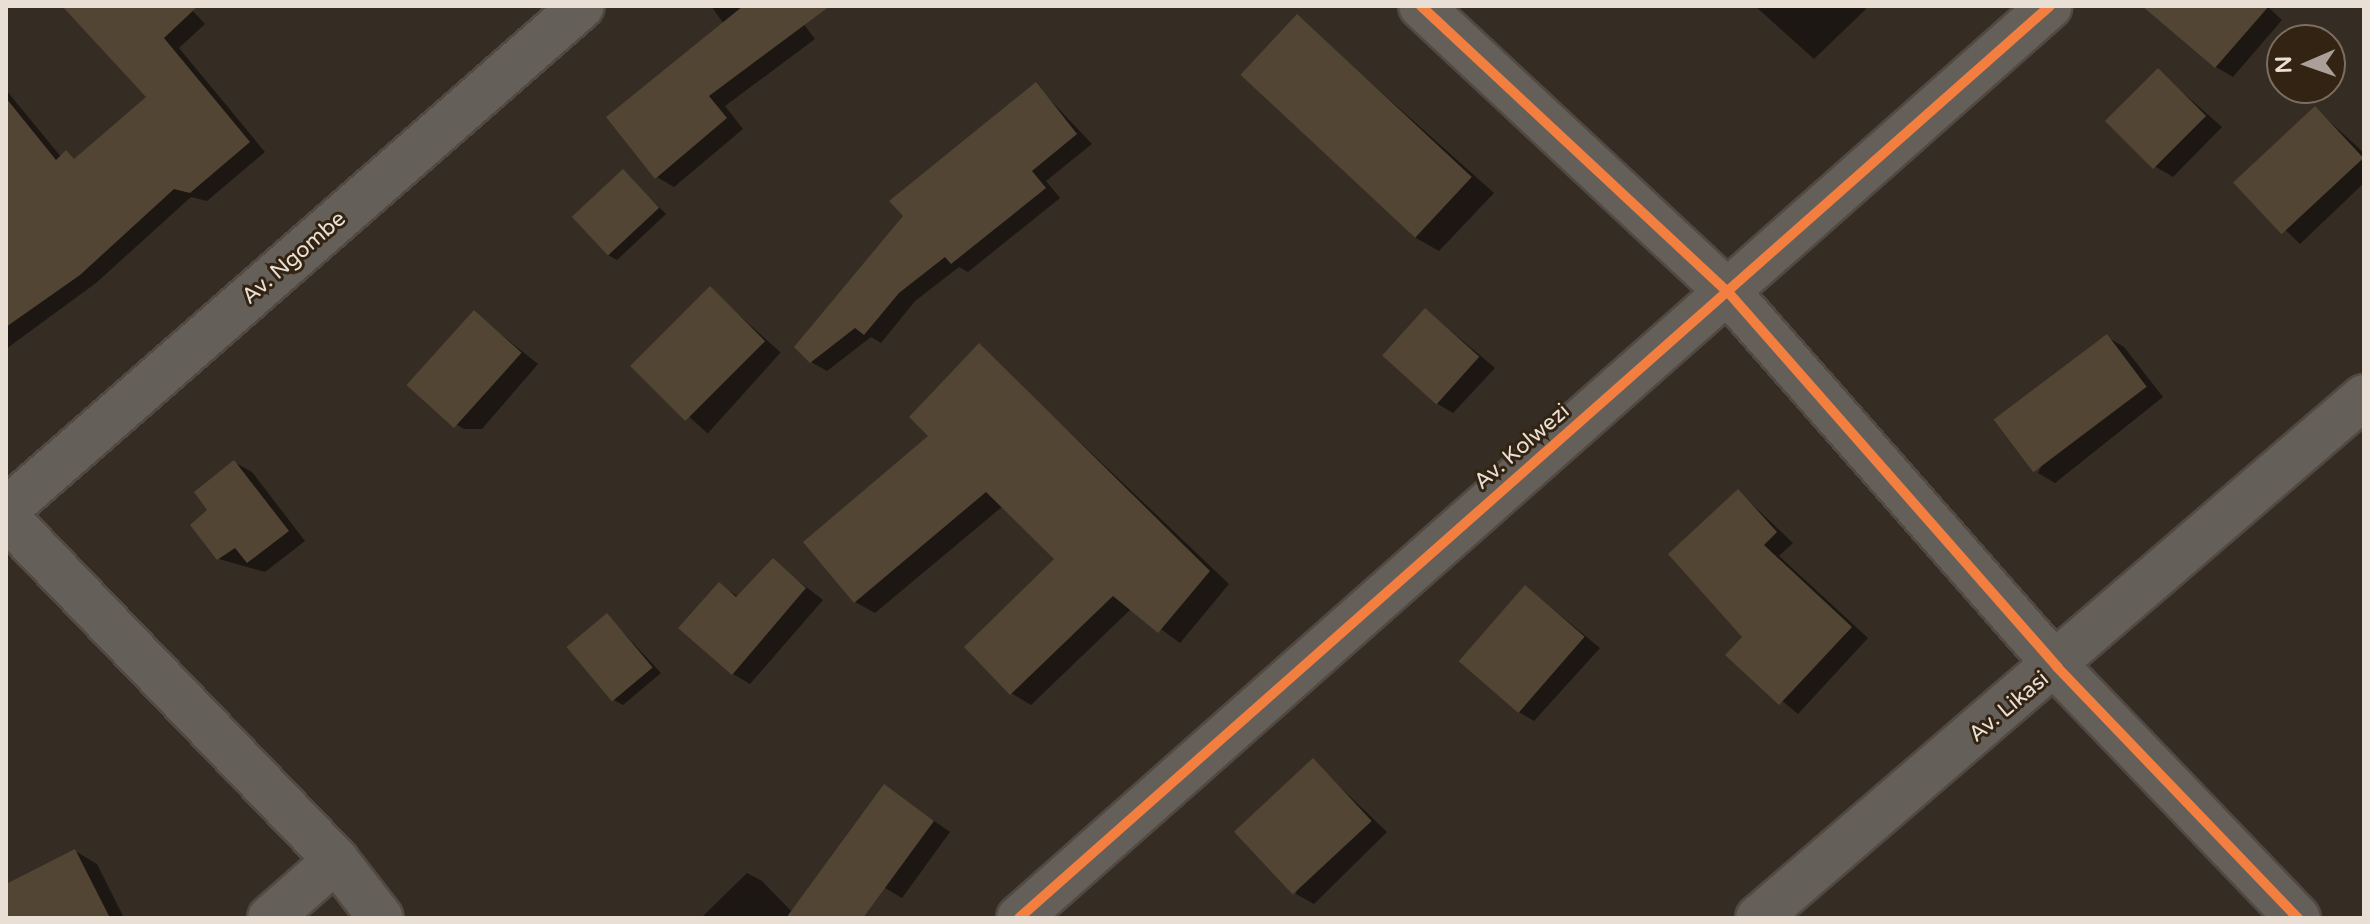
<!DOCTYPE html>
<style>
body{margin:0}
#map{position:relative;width:2370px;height:924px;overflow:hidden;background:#352c23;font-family:"Varela Round",sans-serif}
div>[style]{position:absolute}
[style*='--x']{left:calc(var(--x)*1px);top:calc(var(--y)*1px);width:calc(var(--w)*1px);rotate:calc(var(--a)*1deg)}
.shadow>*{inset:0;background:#0007;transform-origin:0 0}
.building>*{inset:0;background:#524534;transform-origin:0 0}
.roads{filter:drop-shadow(2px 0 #514942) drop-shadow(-2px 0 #514942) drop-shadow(0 2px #514942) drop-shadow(0 -2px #514942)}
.street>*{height:44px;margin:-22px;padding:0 22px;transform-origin:22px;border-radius:22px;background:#655f59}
.cycleway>*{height:10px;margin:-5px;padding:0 5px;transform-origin:5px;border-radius:5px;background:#f27e40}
span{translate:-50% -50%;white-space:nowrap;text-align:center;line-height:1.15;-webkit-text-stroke:6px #322313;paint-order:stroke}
.street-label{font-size:22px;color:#e9dfd5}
.frame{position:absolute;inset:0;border:8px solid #e9dfd5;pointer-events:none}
.north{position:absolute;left:2266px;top:24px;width:80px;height:80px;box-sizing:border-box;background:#322313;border:2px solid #7b6e61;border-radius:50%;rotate:268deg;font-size:22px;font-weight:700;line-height:32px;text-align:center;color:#e9dfd5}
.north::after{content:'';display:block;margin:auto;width:28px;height:36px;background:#aaa097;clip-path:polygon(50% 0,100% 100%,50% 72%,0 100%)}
</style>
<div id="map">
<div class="shadow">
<i style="clip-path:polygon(105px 6px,188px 6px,205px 24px,179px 48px,265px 152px,207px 201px,191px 197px,96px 283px,6px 349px,6px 90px,62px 158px,77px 159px,149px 98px)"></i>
<i style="clip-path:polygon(711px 6px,790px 6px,815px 39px,725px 106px,743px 129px,674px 187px,657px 177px,724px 24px)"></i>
<i style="clip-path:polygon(1755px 6px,1863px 6px,1866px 9px,1814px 59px)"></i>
<i style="clip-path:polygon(2176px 6px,2267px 6px,2282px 20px,2233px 77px,2216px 67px)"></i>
<i style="clip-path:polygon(1297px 17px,1494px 193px,1439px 251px,1416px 238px)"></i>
<i style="clip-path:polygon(2158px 71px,2222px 127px,2173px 177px,2156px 167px)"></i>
<i style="clip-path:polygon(1036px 85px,1092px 144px,1046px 181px,1060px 198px,968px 272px,959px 267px,915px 301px,881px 343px,871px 337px,827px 371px,811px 362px)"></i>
<i style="clip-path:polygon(2316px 109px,2364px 153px,2364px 183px,2300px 244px,2236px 182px)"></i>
<i style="clip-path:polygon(623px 171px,666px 214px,617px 260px,608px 255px)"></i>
<i style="left:710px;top:289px;width:95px;height:109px;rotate:42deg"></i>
<i style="clip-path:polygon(1426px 310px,1495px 368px,1453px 413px,1436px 403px)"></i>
<i style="clip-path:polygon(474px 313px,538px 364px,482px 429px,464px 429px,446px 418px)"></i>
<i style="clip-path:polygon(2107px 337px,2124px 347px,2163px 397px,2055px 483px,2038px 473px)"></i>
<i style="clip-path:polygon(979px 346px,1229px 584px,1180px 643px,1132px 608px,1031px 705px,1011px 693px,1057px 559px,1003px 506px,875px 613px,855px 602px)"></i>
<i style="clip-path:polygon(234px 462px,252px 472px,305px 541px,265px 572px,219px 559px,210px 510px)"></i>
<i style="clip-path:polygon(1739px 492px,1793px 543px,1779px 556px,1868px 638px,1798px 714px,1728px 655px,1744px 637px)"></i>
<i style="clip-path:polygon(773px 561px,823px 600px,750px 684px,733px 674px,719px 585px,739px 597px)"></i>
<i style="clip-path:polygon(1526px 587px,1600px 648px,1534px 721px,1517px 711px)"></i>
<i style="clip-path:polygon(607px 615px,661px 673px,623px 705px,614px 700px)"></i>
<i style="clip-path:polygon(1313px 761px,1387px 832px,1314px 904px,1296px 894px)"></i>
<i style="clip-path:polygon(885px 787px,950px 832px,902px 898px,885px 888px)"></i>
<i style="clip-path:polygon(75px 851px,97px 864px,124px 918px,6px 918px,6px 886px)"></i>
<i style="clip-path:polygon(747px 873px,762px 881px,798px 918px,701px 918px)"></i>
</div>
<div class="building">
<i style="clip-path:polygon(62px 6px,198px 6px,164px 38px,250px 142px,190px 193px,174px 189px,80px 275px,6px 327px,6px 98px,56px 160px,66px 150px,74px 159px,146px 97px)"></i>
<i style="clip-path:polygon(743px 6px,830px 6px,709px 96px,727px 118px,655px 179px,606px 117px)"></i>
<i style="clip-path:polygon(2142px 6px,2269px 6px,2215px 68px)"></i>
<i style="left:1297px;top:14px;width:239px;height:83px;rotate:43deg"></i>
<i style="left:2158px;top:68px;width:68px;height:75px;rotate:45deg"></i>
<i style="clip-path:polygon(1036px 82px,1077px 134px,1032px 171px,1046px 188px,951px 264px,945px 257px,899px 293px,864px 335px,855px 328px,810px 363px,794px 347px,903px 216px,889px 201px)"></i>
<i style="left:2315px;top:106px;width:71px;height:112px;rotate:47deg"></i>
<i style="left:623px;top:169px;width:53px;height:70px;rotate:47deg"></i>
<i style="left:710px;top:286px;width:78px;height:113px;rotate:45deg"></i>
<i style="left:1425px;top:308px;width:73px;height:64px;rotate:42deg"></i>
<i style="left:474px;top:310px;width:64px;height:101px;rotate:42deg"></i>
<i style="left:2107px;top:334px;width:66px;height:142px;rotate:53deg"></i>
<i style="clip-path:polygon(979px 343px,1210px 571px,1158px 633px,1113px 596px,1010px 695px,964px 647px,1054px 559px,986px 492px,854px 603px,803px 542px,928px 436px,909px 417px)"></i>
<i style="clip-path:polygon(234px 460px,289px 531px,247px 563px,235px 548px,217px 560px,190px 525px,207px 510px,194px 492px)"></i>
<i style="clip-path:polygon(1738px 489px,1777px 532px,1764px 545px,1852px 627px,1779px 705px,1725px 655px,1742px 637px,1668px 554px)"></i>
<i style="clip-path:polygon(773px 558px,806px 588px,732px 675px,678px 628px,719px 582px,736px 597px)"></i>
<i style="left:1525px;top:585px;width:79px;height:101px;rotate:41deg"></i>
<i style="left:607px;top:613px;width:71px;height:53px;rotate:50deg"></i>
<i style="left:1313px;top:758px;width:86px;height:108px;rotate:47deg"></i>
<i style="clip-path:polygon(884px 784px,934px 821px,863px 918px,786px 918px)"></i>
<i style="clip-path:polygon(75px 849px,110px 918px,6px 918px,6px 884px)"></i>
</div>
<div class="roads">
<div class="street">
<i style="--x:1421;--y:6;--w:420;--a:43"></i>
<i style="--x:1728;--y:292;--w:499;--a:48.7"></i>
<i style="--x:2057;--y:667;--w:348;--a:46.2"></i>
<i style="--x:6;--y:510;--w:765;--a:-41.19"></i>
<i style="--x:6;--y:517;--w:476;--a:46.1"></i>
<i style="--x:336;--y:860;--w:73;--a:52.2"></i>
<i style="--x:270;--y:918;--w:88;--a:-41.3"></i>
<i style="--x:1019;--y:918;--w:1376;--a:-41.5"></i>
<i style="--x:1758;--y:918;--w:799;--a:-40.69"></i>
</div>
</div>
<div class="cycleway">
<i style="--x:1421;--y:6;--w:420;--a:43"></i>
<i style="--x:1728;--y:292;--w:499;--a:48.7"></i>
<i style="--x:2057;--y:667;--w:348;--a:46.2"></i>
<i style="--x:1019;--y:918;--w:1376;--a:-41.5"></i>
</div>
<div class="street-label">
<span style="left:294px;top:258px;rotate:-41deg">Av. Ngombe</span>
<span style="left:1522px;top:447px;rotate:-41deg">Av. Kolwezi</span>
<span style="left:2009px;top:707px;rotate:-40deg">Av. Likasi</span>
</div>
<div class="frame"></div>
<div class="north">N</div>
</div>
